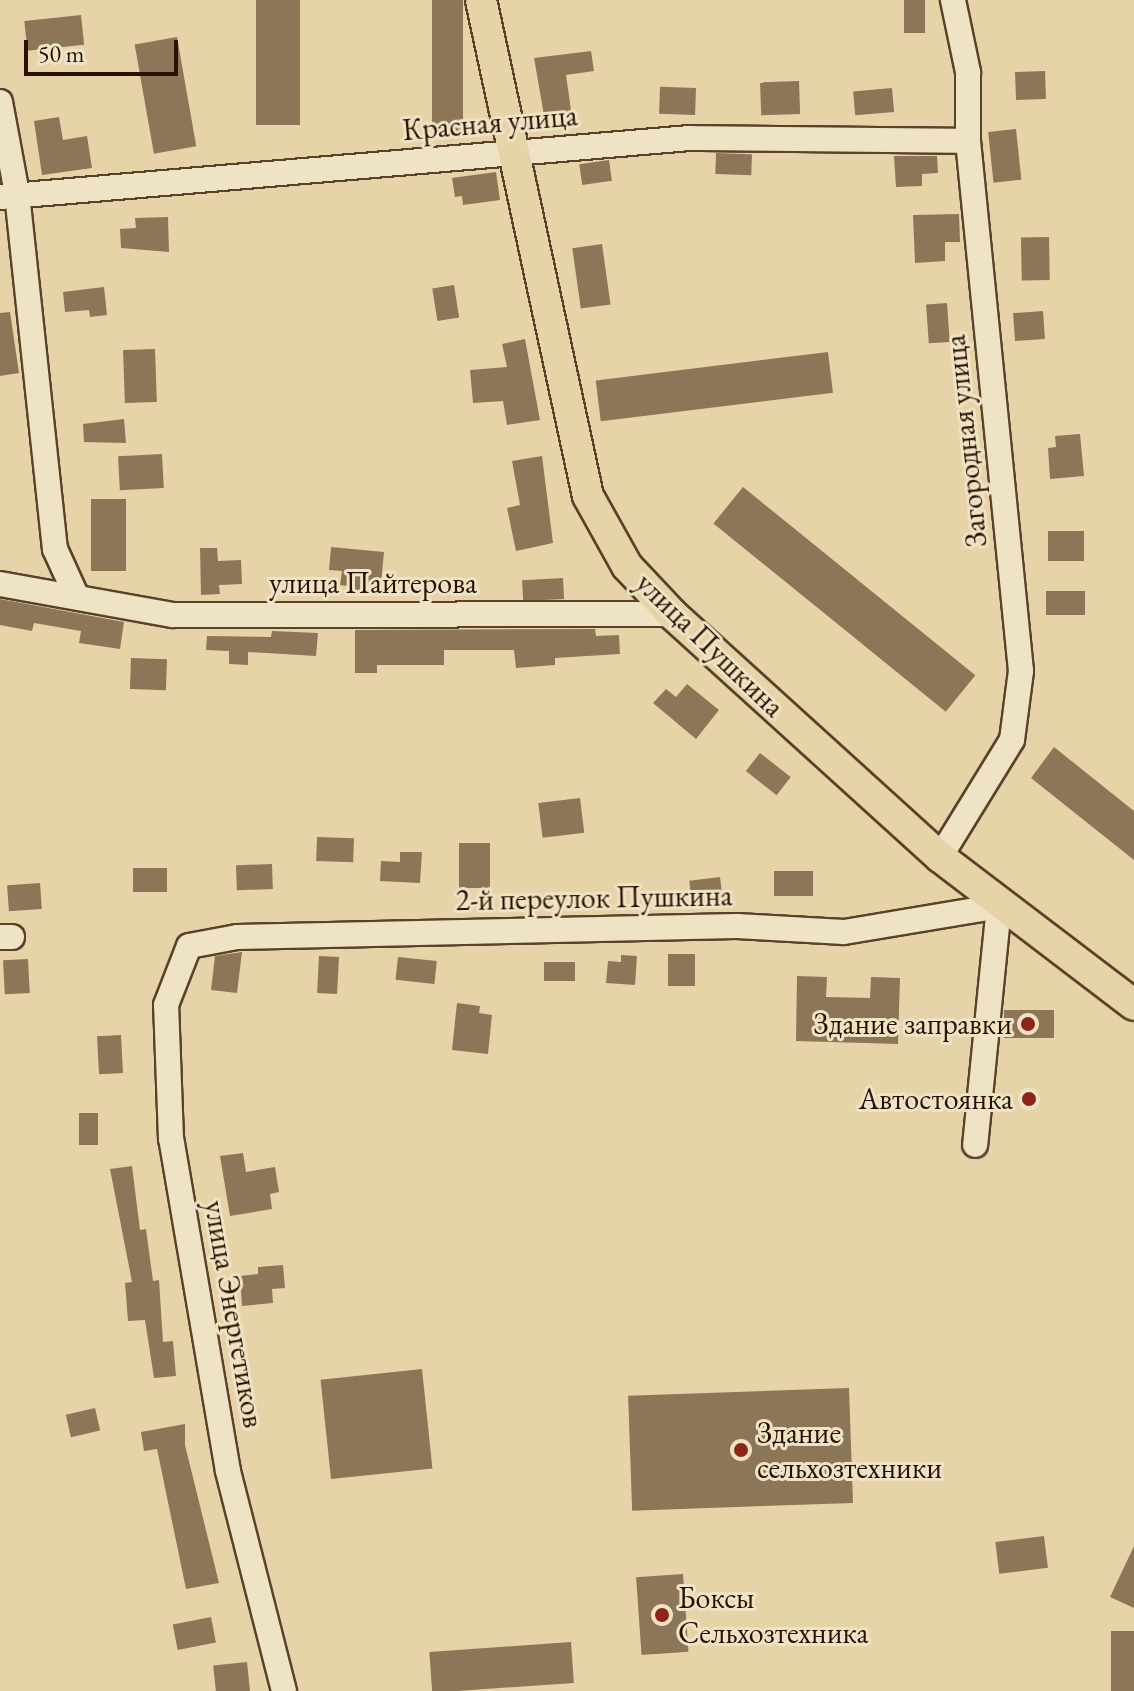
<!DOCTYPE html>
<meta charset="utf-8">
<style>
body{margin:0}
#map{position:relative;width:1134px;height:1691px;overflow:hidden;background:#e6d4a8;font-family:"EB Garamond",serif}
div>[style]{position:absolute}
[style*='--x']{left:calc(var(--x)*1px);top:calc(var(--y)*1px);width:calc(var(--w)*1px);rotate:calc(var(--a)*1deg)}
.building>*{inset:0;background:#8c7657;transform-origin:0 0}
.roads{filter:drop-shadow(2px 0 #59412a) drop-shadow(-2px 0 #59412a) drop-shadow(0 2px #59412a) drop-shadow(0 -2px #59412a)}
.minor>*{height:24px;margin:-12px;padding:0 12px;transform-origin:12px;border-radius:12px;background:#efe3c6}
.major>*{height:30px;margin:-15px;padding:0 15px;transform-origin:15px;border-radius:15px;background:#e6d4a8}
.dots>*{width:22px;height:22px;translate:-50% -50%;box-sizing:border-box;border:4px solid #efe3c6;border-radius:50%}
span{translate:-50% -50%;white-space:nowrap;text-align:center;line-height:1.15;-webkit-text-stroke:6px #efe3c6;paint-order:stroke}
.street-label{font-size:30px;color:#2a1000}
.poi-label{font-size:30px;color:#2a1000}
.right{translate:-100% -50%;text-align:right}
.left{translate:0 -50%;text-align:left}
.scale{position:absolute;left:24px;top:40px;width:154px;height:36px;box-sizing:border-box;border:4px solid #2a1000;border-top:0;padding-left:10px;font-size:24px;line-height:28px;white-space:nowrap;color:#2a1000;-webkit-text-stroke:6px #efe3c6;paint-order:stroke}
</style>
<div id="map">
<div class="building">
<i style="left:256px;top:0;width:44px;height:125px"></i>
<i style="left:432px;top:0;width:31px;height:133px"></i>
<i style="left:904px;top:0;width:21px;height:33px"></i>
<i style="left:81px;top:15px;width:30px;height:57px;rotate:84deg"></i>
<i style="left:177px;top:37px;width:111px;height:43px;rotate:80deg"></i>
<i style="clip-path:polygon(591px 51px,594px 71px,566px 75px,572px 117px,545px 121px,534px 58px)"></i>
<i style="left:1045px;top:71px;width:28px;height:30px;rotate:88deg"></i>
<i style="left:799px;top:81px;width:33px;height:39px;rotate:88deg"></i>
<i style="left:696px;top:88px;width:27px;height:36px;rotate:92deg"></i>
<i style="left:892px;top:88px;width:24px;height:39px;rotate:85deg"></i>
<i style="clip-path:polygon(59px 117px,63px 140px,87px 136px,92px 168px,42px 175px,34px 121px)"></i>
<i style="left:1016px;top:129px;width:51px;height:28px;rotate:84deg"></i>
<i style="left:716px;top:153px;width:36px;height:21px;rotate:2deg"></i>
<i style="clip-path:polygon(894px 156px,937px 156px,938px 173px,922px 174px,922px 186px,896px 187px)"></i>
<i style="left:609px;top:160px;width:21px;height:30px;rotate:82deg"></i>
<i style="clip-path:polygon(496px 172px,500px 200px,463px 205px,462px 196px,455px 197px,452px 178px)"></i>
<i style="clip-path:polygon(959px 214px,960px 242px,945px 242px,945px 261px,915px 263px,913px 215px)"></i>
<i style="clip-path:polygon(168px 217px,169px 252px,121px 248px,120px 229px,136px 228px,135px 218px)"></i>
<i style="left:1049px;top:237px;width:43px;height:28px;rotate:89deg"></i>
<i style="left:602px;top:244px;width:61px;height:30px;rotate:82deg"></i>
<i style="left:454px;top:285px;width:33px;height:22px;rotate:81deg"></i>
<i style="clip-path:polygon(104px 287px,107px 315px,90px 317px,89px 310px,65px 312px,63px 292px)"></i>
<i style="left:947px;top:303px;width:39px;height:21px;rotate:86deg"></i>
<i style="left:1043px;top:311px;width:28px;height:30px;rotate:86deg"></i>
<i style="clip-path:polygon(10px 312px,19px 373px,0 376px,0 313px)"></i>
<i style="clip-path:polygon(525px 339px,540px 420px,507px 425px,503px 401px,473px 403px,470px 370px,507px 367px,502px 344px)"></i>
<i style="left:155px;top:349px;width:53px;height:32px;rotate:88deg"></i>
<i style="left:828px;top:352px;width:41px;height:234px;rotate:83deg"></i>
<i style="clip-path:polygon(124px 419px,126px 443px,84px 442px,83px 424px)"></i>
<i style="clip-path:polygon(1080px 434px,1084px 476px,1050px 479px,1048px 448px,1056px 447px,1055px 436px)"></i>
<i style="left:162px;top:454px;width:34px;height:44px;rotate:87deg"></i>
<i style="clip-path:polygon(542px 456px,553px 543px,516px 551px,507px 508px,520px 505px,512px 461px)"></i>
<i style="left:743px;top:487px;width:299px;height:47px;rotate:39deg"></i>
<i style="left:91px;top:499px;width:35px;height:72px"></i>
<i style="left:1048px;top:531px;width:36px;height:30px"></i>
<i style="clip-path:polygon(331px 547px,384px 552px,381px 584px,364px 582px,363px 595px,347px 593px,348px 586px,340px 585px,342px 571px,329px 570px)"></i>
<i style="clip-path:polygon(200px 548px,217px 548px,218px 561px,241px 560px,242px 584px,219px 585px,220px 594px,201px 595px)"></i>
<i style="left:563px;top:578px;width:21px;height:41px;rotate:87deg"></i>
<i style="left:1046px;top:591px;width:39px;height:24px"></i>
<i style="clip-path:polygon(0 599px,124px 622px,120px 649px,79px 643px,81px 631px,34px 623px,32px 631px,0 625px)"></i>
<i style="clip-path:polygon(595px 629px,596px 636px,619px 635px,620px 654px,555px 658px,555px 665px,516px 668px,514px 650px,444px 650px,444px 665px,377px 665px,377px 673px,355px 673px,355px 630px)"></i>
<i style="clip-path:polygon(272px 631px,318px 633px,316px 656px,248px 652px,248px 665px,229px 664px,229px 651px,206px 650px,207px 636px,271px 637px)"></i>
<i style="left:131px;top:658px;width:36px;height:31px;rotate:2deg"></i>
<i style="clip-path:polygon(687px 684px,719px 710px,696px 739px,653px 703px,666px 689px,676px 697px)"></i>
<i style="clip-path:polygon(1054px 747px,1134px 811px,1134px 860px,1031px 778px)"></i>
<i style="left:760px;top:753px;width:39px;height:23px;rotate:38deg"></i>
<i style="left:580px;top:798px;width:35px;height:42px;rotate:83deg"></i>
<i style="left:317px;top:837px;width:37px;height:24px;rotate:2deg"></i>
<i style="left:490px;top:843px;width:45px;height:31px;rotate:90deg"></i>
<i style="clip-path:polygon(400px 852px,422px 852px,420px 883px,380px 881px,381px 861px,400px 862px)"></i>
<i style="left:272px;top:864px;width:25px;height:36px;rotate:88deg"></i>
<i style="left:133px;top:868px;width:34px;height:24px"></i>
<i style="left:813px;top:871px;width:25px;height:39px;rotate:90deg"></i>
<i style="left:720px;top:877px;width:24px;height:31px;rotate:83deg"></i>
<i style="left:40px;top:883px;width:26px;height:33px;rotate:86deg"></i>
<i style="clip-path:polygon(242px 952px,237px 993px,211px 990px,215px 956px)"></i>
<i style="left:668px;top:954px;width:27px;height:32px"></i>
<i style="clip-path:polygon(621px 955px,637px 956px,635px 985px,606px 983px,608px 961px,621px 962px)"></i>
<i style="left:319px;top:956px;width:20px;height:37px;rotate:3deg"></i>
<i style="left:398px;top:957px;width:39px;height:23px;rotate:6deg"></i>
<i style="left:28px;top:959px;width:34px;height:25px;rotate:87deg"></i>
<i style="left:544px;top:962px;width:31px;height:19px"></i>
<i style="clip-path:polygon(797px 976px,827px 977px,826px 997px,870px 998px,871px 977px,900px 978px,898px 1044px,796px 1041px)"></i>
<i style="clip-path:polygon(457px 1003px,480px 1006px,479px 1013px,492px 1015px,488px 1054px,452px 1050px)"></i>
<i style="left:1004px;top:1010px;width:50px;height:28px"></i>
<i style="left:121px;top:1035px;width:38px;height:24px;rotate:87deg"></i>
<i style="left:79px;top:1113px;width:19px;height:32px"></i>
<i style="clip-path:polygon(243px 1153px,246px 1172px,275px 1167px,279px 1192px,270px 1194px,272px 1209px,230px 1216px,220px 1156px)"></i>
<i style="clip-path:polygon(132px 1166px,140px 1230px,146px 1229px,153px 1281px,159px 1280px,163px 1342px,173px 1341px,176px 1376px,154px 1378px,145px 1320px,128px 1321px,125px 1283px,132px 1282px,110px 1169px)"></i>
<i style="clip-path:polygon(283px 1265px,285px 1288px,272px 1289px,273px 1303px,242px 1306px,240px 1276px,258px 1274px,258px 1267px)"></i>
<i style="left:422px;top:1369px;width:100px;height:102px;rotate:84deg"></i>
<i style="left:849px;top:1388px;width:115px;height:221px;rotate:88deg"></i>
<i style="left:95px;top:1408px;width:23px;height:30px;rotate:77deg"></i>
<i style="clip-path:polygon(185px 1424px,185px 1445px,219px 1583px,186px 1589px,157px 1449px,144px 1451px,141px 1432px)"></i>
<i style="left:1044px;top:1536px;width:32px;height:49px;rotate:83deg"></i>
<i style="clip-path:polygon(1134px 1546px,1134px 1608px,1110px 1597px)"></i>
<i style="left:683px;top:1574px;width:78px;height:47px;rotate:86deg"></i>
<i style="left:211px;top:1617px;width:26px;height:39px;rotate:79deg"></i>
<i style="left:1111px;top:1631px;width:23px;height:60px"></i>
<i style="left:571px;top:1642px;width:41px;height:142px;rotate:86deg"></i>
<i style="left:247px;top:1662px;width:29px;height:34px;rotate:84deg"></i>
</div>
<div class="roads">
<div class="minor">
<i style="--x:0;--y:102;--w:94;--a:79.5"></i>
<i style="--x:17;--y:194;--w:357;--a:83.9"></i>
<i style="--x:55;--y:549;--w:51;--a:65.5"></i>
<i style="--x:0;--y:197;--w:693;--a:-4.89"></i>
<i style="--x:690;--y:138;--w:278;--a:0.6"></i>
<i style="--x:0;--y:584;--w:176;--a:10.2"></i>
<i style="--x:173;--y:615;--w:499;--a:-0.1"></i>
<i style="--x:940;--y:857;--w:137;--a:-58.4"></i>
<i style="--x:1012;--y:740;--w:70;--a:-82.6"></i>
<i style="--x:1021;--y:671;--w:533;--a:-95.71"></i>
<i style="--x:968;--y:141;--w:69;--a:-90"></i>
<i style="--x:968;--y:72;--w:74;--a:-101.8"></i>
<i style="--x:0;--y:937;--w:12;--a:0"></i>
<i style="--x:284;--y:1691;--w:227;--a:-104.3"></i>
<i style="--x:228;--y:1471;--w:337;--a:-99.7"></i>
<i style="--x:171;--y:1139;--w:134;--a:-92.1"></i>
<i style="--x:166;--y:1005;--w:63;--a:-68.7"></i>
<i style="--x:189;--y:946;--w:49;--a:-10.6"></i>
<i style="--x:237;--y:937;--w:500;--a:-1.26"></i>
<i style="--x:737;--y:926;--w:107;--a:3.2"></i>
<i style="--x:844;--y:932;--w:157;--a:-9.5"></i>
<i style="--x:999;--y:906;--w:240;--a:95.7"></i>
</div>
<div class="major">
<i style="--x:481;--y:0;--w:507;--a:77.83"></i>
<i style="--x:588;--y:496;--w:80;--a:60.9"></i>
<i style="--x:627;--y:566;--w:66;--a:46.8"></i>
<i style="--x:672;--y:614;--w:362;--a:42.2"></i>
<i style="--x:940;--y:857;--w:244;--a:37.3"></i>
</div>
</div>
<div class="dots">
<i style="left:1028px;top:1024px;background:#8f2418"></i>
<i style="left:1029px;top:1099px;background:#8f2418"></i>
<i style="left:741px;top:1450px;background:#8f2418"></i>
<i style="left:662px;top:1615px;background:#8f2418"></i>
</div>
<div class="street-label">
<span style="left:490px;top:123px;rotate:-5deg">Красная улица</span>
<span style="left:966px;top:441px;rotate:-96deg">Загородная улица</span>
<span style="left:373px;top:583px">улица Пайтерова</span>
<span style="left:710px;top:645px;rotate:44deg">улица Пушкина</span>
<span style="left:594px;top:898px;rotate:-1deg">2-й переулок Пушкина</span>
<span style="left:234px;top:1314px;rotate:80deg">улица Энергетиков</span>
</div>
<div class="poi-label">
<span class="right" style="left:1012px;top:1024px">Здание заправки</span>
<span class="right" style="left:1013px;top:1099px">Автостоянка</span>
<span class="left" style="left:757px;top:1450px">Здание<br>сельхозтехники</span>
<span class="left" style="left:678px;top:1615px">Боксы<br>Сельхозтехника</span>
</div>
<div class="scale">50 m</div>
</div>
